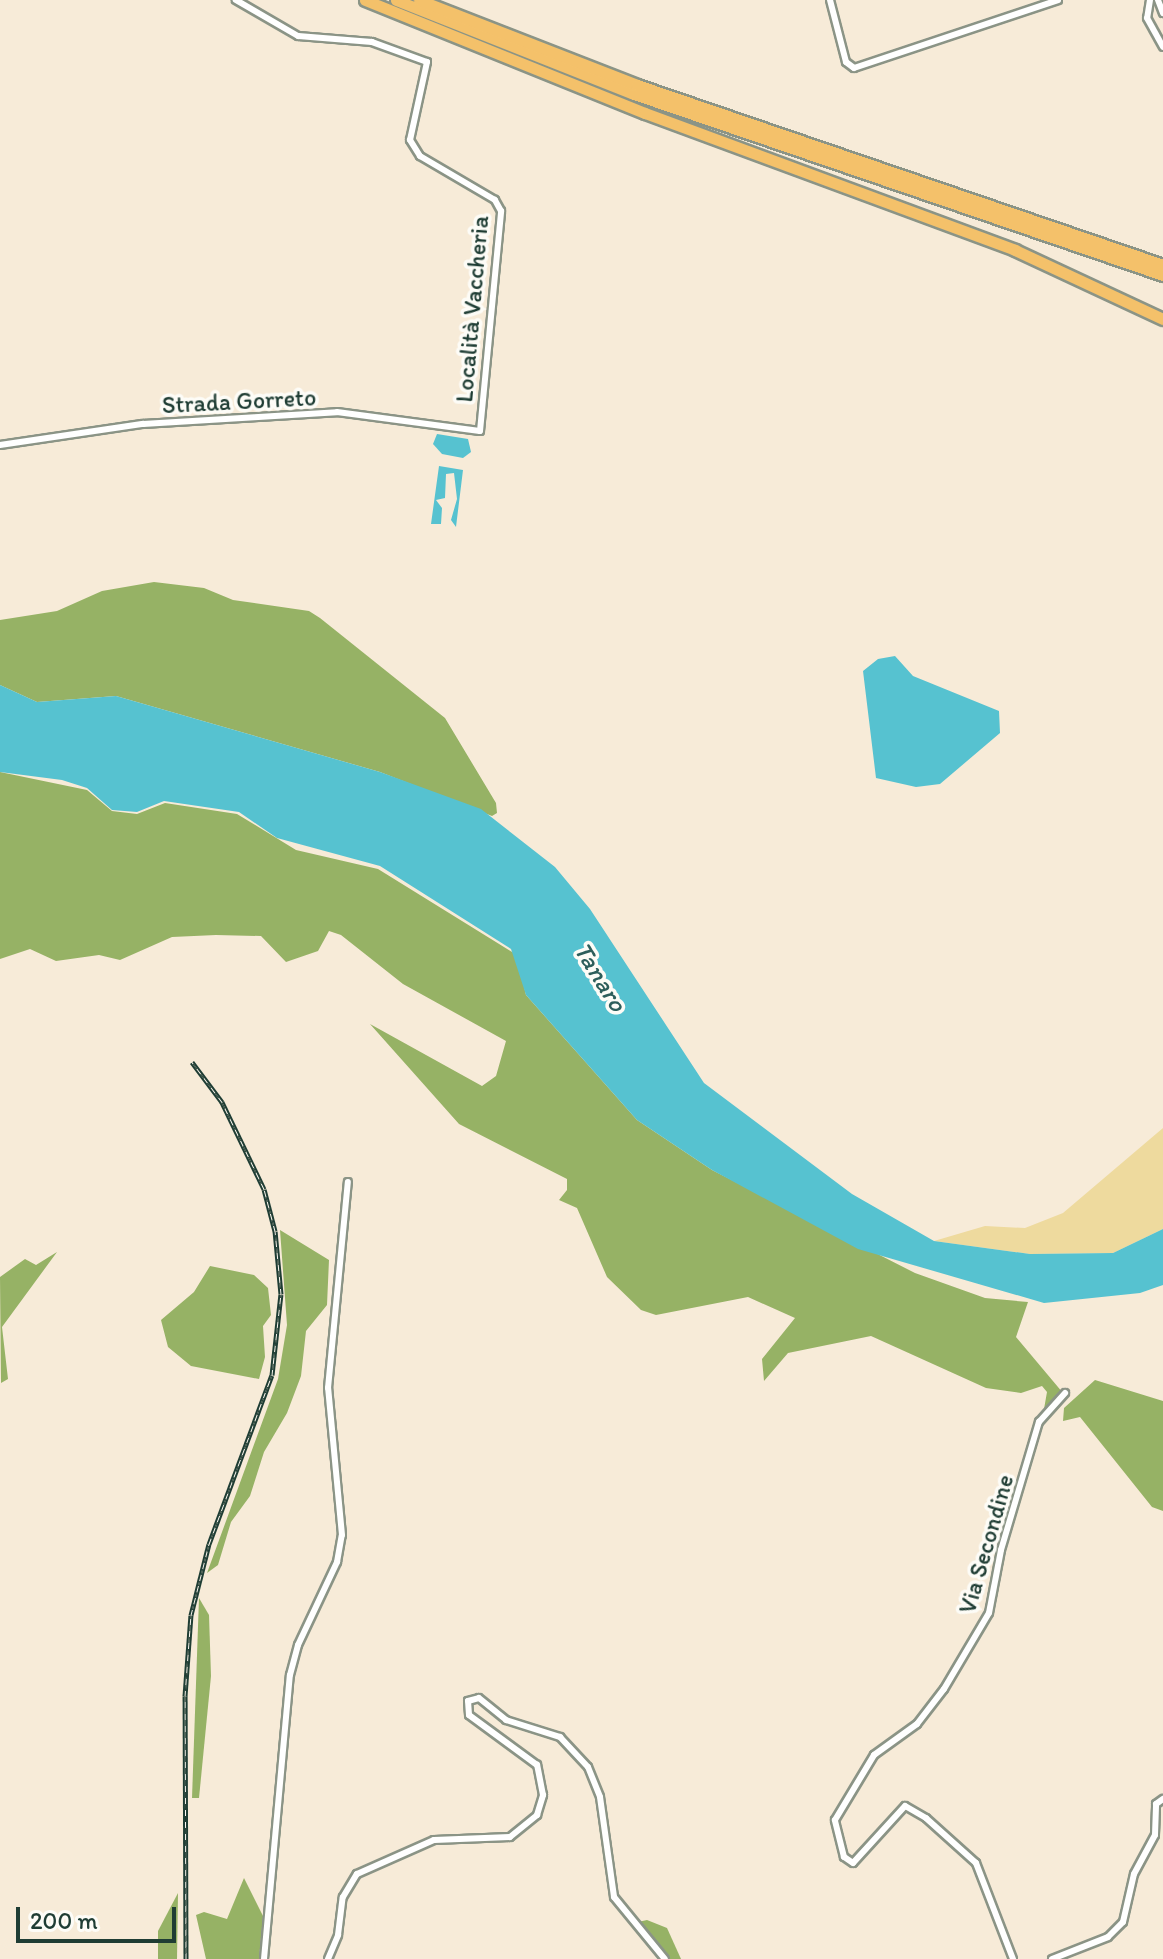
<!DOCTYPE html>
<meta charset="utf-8">
<style>
body{margin:0}
#map{position:relative;width:1163px;height:1959px;overflow:hidden;background:#f7ebd8;font-family:Itim,sans-serif}
div>[style]{position:absolute}
[style*='--x']{left:calc(var(--x)*1px);top:calc(var(--y)*1px);width:calc(var(--w)*1px);rotate:calc(var(--a)*1deg)}
.forest>*{inset:0;background:#96b265}
.sand>*{inset:0;background:#eeda9e}
.water>*{inset:0;background:#56c2d0}
.roads{filter:drop-shadow(2px 0 #8b9486) drop-shadow(-2px 0 #8b9486) drop-shadow(0 2px #8b9486) drop-shadow(0 -2px #8b9486)}
.street>*{height:6px;margin:-3px;padding:0 3px;transform-origin:3px;border-radius:3px;background:#fff}
.highway>*{height:11px;margin:-5.5px;padding:0 5.5px;transform-origin:5.5px;border-radius:5.5px;background:#f4c16a}
.rail>*{height:5px;margin-top:-2.5px;transform-origin:0;background:repeating-linear-gradient(90deg,#fdfcf7 0 6px,#1f3d34 0 12px);box-sizing:border-box;border-block:2px solid #1f3d34}
span{translate:-50% -50%;white-space:nowrap;text-align:center;line-height:1.15;-webkit-text-stroke:7px #fdfcf7;paint-order:stroke}
.street-label{font-size:24px;color:#1f3d34}
.water-label{font-size:26px;color:#2d5e5b;font-style:italic}
.scale{position:absolute;left:16px;top:1907px;width:160px;height:36px;box-sizing:border-box;border:4px solid #1f3d34;border-top:0;padding-left:10px;font-size:24px;line-height:28px;white-space:nowrap;color:#1f3d34;-webkit-text-stroke:6px #fdfcf7;paint-order:stroke}
</style>
<div id="map">
<div class="forest">
<i style="clip-path:polygon(154px 582px,204px 588px,233px 600px,309px 611px,320px 618px,445px 718px,496px 803px,497px 813px,492px 816px,380px 772px,116px 696px,37px 702px,0 685px,0 620px,57px 611px,102px 591px)"></i>
<i style="clip-path:polygon(0 772px,87px 790px,112px 811px,137px 814px,165px 803px,237px 814px,296px 850px,378px 869px,517px 955px,526px 995px,637px 1120px,712px 1170px,915px 1273px,985px 1298px,1028px 1302px,1016px 1337px,1063px 1393px,1044px 1409px,1047px 1392px,1042px 1386px,1021px 1393px,986px 1388px,871px 1336px,788px 1353px,764px 1381px,762px 1359px,795px 1318px,748px 1297px,656px 1315px,641px 1310px,607px 1277px,577px 1208px,559px 1200px,567px 1190px,567px 1179px,459px 1124px,370px 1024px,482px 1086px,496px 1076px,506px 1041px,403px 984px,341px 935px,329px 931px,318px 951px,286px 962px,261px 936px,216px 935px,172px 937px,120px 960px,99px 955px,56px 961px,30px 949px,0 959px)"></i>
<i style="clip-path:polygon(280px 1230px,329px 1260px,327px 1305px,306px 1331px,301px 1376px,287px 1413px,264px 1452px,250px 1496px,231px 1522px,218px 1565px,207px 1573px,278px 1379px,287px 1325px)"></i>
<i style="clip-path:polygon(57px 1252px,2px 1327px,8px 1379px,1px 1383px,0 1277px,25px 1259px,36px 1265px)"></i>
<i style="clip-path:polygon(210px 1266px,254px 1275px,268px 1288px,271px 1315px,263px 1326px,265px 1357px,259px 1379px,191px 1366px,168px 1347px,161px 1320px,194px 1292px)"></i>
<i style="clip-path:polygon(1095px 1380px,1163px 1401px,1163px 1511px,1152px 1507px,1080px 1417px,1063px 1421px,1064px 1408px)"></i>
<i style="clip-path:polygon(199px 1598px,209px 1615px,211px 1676px,199px 1798px,192px 1798px)"></i>
<i style="clip-path:polygon(244px 1878px,263px 1916px,259px 1959px,206px 1959px,196px 1915px,204px 1912px,227px 1919px)"></i>
<i style="clip-path:polygon(178px 1893px,177px 1959px,158px 1959px,158px 1931px)"></i>
<i style="clip-path:polygon(647px 1920px,667px 1928px,681px 1959px,667px 1959px,638px 1922px)"></i>
</div>
<div class="sand">
<i style="clip-path:polygon(1163px 1128px,1163px 1229px,1113px 1253px,1030px 1254px,934px 1241px,985px 1226px,1025px 1228px,1063px 1213px)"></i>
</div>
<div class="water">
<i style="clip-path:polygon(437px 434px,468px 439px,471px 452px,463px 458px,442px 454px,433px 444px)"></i>
<i style="clip-path:polygon(439px 466px,463px 470px,456px 527px,451px 520px,457px 499px,454px 473px,446px 474px,445px 498px,436px 500px,442px 508px,441px 524px,431px 524px)"></i>
<i style="clip-path:polygon(895px 656px,913px 676px,999px 711px,1000px 733px,940px 784px,916px 787px,876px 778px,863px 671px,878px 659px)"></i>
<i style="clip-path:polygon(0 685px,37px 702px,116px 696px,380px 772px,481px 809px,555px 867px,590px 909px,704px 1083px,852px 1194px,934px 1241px,1030px 1254px,1113px 1253px,1163px 1229px,1163px 1285px,1140px 1293px,1044px 1303px,858px 1249px,712px 1170px,637px 1120px,526px 995px,511px 949px,380px 866px,277px 838px,239px 812px,164px 801px,137px 812px,112px 810px,87px 788px,62px 780px,0 772px)"></i>
</div>
<div class="roads">
<div class="street">
<i style="--x:830;--y:0;--w:64;--a:75.5"></i>
<i style="--x:846;--y:62;--w:10;--a:37"></i>
<i style="--x:854;--y:68;--w:215;--a:-18.4"></i>
<i style="--x:1150;--y:0;--w:18;--a:99"></i>
<i style="--x:1147;--y:18;--w:33;--a:61"></i>
<i style="--x:1158;--y:0;--w:14;--a:69"></i>
<i style="--x:0;--y:445;--w:145;--a:-8.4"></i>
<i style="--x:143;--y:424;--w:194;--a:-3.5"></i>
<i style="--x:337;--y:412;--w:144;--a:7.6"></i>
<i style="--x:480;--y:431;--w:221;--a:-84.5"></i>
<i style="--x:501;--y:211;--w:13;--a:-119"></i>
<i style="--x:495;--y:200;--w:87;--a:-149.6"></i>
<i style="--x:420;--y:156;--w:19;--a:-122"></i>
<i style="--x:410;--y:140;--w:80;--a:-77.7"></i>
<i style="--x:427;--y:62;--w:59;--a:-160"></i>
<i style="--x:372;--y:42;--w:74;--a:-175.4"></i>
<i style="--x:298;--y:36;--w:72;--a:-149.9"></i>
<i style="--x:264;--y:1959;--w:285;--a:-84.8"></i>
<i style="--x:290;--y:1675;--w:31;--a:-75"></i>
<i style="--x:298;--y:1645;--w:92;--a:-64.8"></i>
<i style="--x:337;--y:1562;--w:27;--a:-80"></i>
<i style="--x:342;--y:1535;--w:148;--a:-95.4"></i>
<i style="--x:328;--y:1388;--w:207;--a:-84.5"></i>
<i style="--x:328;--y:1959;--w:26;--a:-67"></i>
<i style="--x:338;--y:1935;--w:38;--a:-83"></i>
<i style="--x:343;--y:1897;--w:27;--a:-59"></i>
<i style="--x:357;--y:1874;--w:84;--a:-23.8"></i>
<i style="--x:434;--y:1840;--w:76;--a:-2.3"></i>
<i style="--x:510;--y:1837;--w:35;--a:-39"></i>
<i style="--x:537;--y:1815;--w:21;--a:-73"></i>
<i style="--x:543;--y:1795;--w:31;--a:-101"></i>
<i style="--x:537;--y:1765;--w:84;--a:-143.7"></i>
<i style="--x:469;--y:1715;--w:14;--a:-94"></i>
<i style="--x:468;--y:1701;--w:11;--a:-15"></i>
<i style="--x:479;--y:1698;--w:35;--a:39"></i>
<i style="--x:506;--y:1720;--w:57;--a:17.5"></i>
<i style="--x:560;--y:1737;--w:41;--a:47"></i>
<i style="--x:588;--y:1767;--w:32;--a:68"></i>
<i style="--x:600;--y:1797;--w:101;--a:82"></i>
<i style="--x:614;--y:1897;--w:80;--a:50.6"></i>
<i style="--x:1013;--y:1959;--w:103;--a:-111.1"></i>
<i style="--x:976;--y:1863;--w:67;--a:-138"></i>
<i style="--x:926;--y:1818;--w:24;--a:-150"></i>
<i style="--x:905;--y:1806;--w:77;--a:132.4"></i>
<i style="--x:853;--y:1863;--w:11;--a:-146"></i>
<i style="--x:844;--y:1857;--w:38;--a:-104"></i>
<i style="--x:835;--y:1820;--w:76;--a:-59"></i>
<i style="--x:874;--y:1755;--w:53;--a:-35.8"></i>
<i style="--x:917;--y:1724;--w:44;--a:-52.4"></i>
<i style="--x:944;--y:1689;--w:88;--a:-59.4"></i>
<i style="--x:989;--y:1613;--w:64;--a:-79.2"></i>
<i style="--x:1001;--y:1550;--w:134;--a:-73.5"></i>
<i style="--x:1039;--y:1422;--w:39;--a:-48"></i>
<i style="--x:1052;--y:1959;--w:60;--a:-21.4"></i>
<i style="--x:1108;--y:1937;--w:21;--a:-45"></i>
<i style="--x:1123;--y:1922;--w:49;--a:-77.1"></i>
<i style="--x:1134;--y:1874;--w:44;--a:-61.7"></i>
<i style="--x:1155;--y:1835;--w:31;--a:-88"></i>
<i style="--x:1156;--y:1804;--w:9;--a:-36"></i>
</div>
<div class="highway">
<i style="--x:365;--y:0;--w:302;--a:22"></i>
<i style="--x:645;--y:113;--w:395;--a:20.3"></i>
<i style="--x:1015;--y:250;--w:163;--a:25"></i>
<i style="--x:396;--y:0;--w:256;--a:21.6"></i>
<i style="--x:634;--y:94;--w:559;--a:18.89"></i>
<i style="--x:419;--y:0;--w:234;--a:21.3"></i>
<i style="--x:637;--y:85;--w:556;--a:18.89"></i>
</div>
</div>
<div class="rail">
<i style="--x:186;--y:1959;--w:263;--a:-90.2"></i>
<i style="--x:185;--y:1696;--w:81;--a:-85.8"></i>
<i style="--x:191;--y:1615;--w:73;--a:-75.8"></i>
<i style="--x:209;--y:1544;--w:180;--a:-69.6"></i>
<i style="--x:272;--y:1375;--w:81;--a:-83.7"></i>
<i style="--x:281;--y:1294;--w:63;--a:-95.4"></i>
<i style="--x:275;--y:1231;--w:43;--a:-104.7"></i>
<i style="--x:264;--y:1189;--w:97;--a:-115.8"></i>
<i style="--x:222;--y:1102;--w:50;--a:-126.9"></i>
</div>
<div class="street-label">
<span style="left:472px;top:309px;rotate:-85deg">Località Vaccheria</span>
<span style="left:239px;top:401px;rotate:-3deg">Strada Gorreto</span>
<span style="left:986px;top:1544px;rotate:-74deg">Via Secondine</span>
</div>
<div class="water-label">
<span style="left:600px;top:977px;rotate:58deg">Tanaro</span>
</div>
<div class="scale">200 m</div>
</div>
